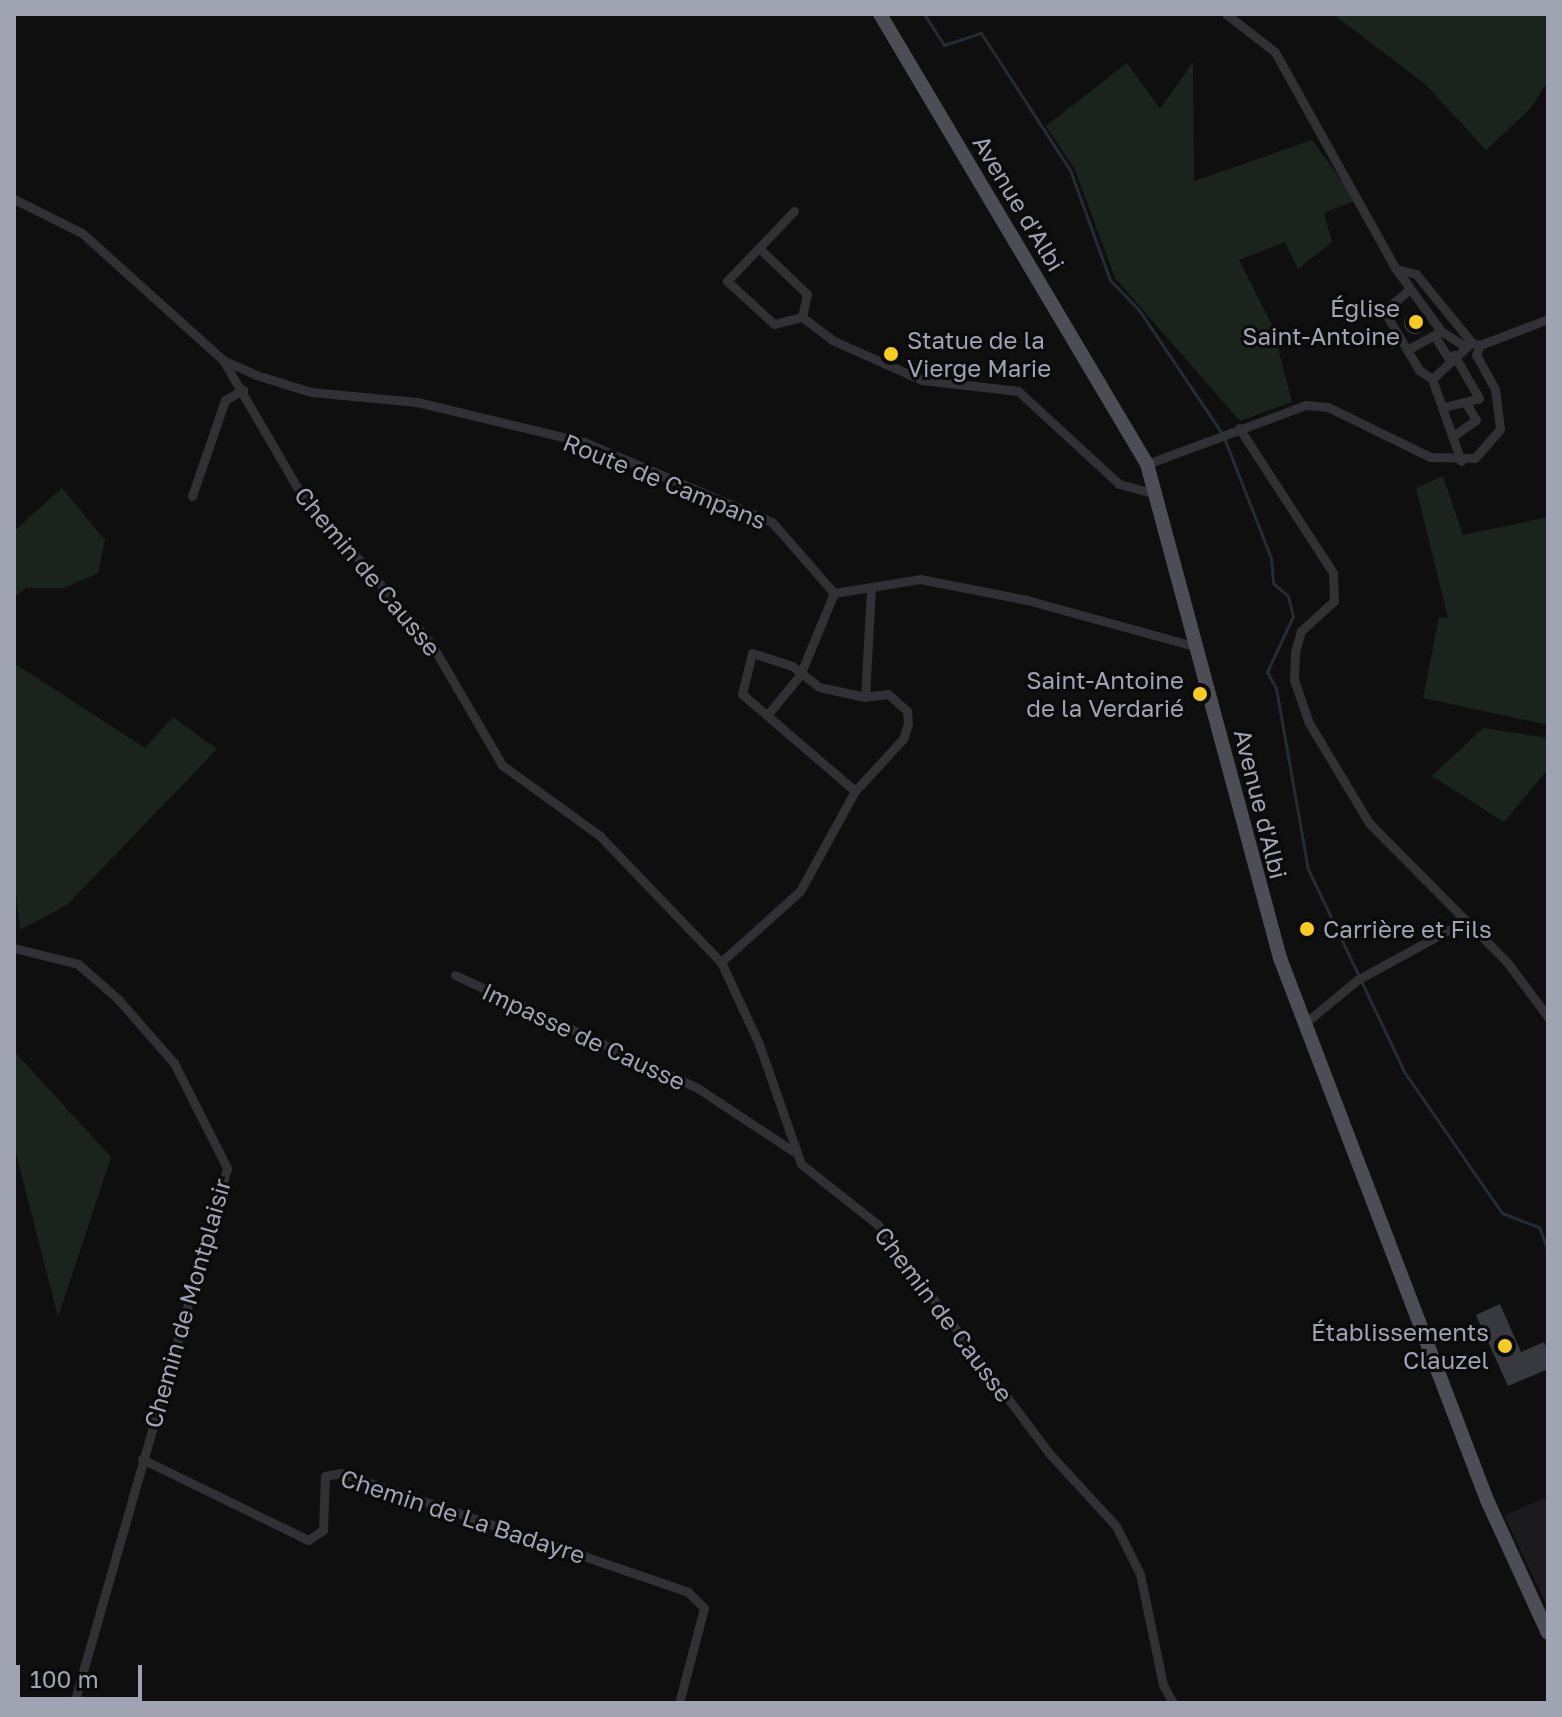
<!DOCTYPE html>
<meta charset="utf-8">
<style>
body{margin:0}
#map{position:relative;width:1562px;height:1717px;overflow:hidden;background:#0f0f10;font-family:"Golos Text",sans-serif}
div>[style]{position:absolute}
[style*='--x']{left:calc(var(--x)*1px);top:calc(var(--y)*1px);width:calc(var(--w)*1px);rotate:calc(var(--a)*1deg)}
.built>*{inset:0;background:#1b1b1d}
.green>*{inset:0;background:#1b231d}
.stream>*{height:3px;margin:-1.5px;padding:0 1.5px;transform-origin:1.5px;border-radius:1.5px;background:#252c34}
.building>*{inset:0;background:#38393e}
.round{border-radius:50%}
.minor>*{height:9px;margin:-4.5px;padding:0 4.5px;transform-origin:4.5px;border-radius:4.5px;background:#303035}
.primary>*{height:14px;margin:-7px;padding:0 7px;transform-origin:7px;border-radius:7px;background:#4c4d55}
.dots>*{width:22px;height:22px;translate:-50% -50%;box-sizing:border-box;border:4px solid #0a0a0b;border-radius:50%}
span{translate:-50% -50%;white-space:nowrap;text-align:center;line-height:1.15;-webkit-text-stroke:6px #0a0a0b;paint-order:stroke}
.street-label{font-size:24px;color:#9fa3b2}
.poi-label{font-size:24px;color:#9fa3b2}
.right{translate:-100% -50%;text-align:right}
.left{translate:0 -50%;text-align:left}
.frame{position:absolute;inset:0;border:16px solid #9fa3b2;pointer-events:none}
.scale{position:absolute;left:16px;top:1665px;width:126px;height:36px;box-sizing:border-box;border:4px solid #9fa3b2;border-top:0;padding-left:10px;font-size:24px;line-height:28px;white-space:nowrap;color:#9fa3b2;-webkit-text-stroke:6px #0a0a0b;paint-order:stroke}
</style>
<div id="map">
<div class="built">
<i style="clip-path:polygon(1548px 1497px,1548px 1608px,1504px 1515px)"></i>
</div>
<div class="green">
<i style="clip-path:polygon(1333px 14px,1548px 14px,1548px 81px,1530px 109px,1486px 150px,1425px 84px)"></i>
<i style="clip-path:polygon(1193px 62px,1194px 181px,1312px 140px,1356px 200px,1324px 213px,1332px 242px,1298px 269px,1285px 242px,1239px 260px,1272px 325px,1292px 402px,1240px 421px,1115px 278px,1075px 170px,1046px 126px,1127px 63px,1160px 109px)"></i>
<i style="clip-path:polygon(1443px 476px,1463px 535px,1548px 517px,1548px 725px,1423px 698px,1439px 617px,1448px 618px,1416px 488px)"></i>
<i style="clip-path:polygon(62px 488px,105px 540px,98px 573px,64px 588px,26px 588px,14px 598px,14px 531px)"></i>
<i style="clip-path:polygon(14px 663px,145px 748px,173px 717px,217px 749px,67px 905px,20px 930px,14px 877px)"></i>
<i style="clip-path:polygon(1483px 728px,1548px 738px,1548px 769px,1504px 822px,1432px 776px)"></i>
<i style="clip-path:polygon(14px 1051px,111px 1157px,58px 1317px,14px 1145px)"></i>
</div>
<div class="stream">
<i style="--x:924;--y:14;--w:37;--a:57"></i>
<i style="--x:944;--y:45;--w:39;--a:-18"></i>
<i style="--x:981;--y:33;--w:163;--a:57"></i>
<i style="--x:1070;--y:170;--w:117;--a:70"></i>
<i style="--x:1110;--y:280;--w:42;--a:46"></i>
<i style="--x:1139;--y:310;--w:151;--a:56.1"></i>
<i style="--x:1223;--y:435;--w:132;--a:68.7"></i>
<i style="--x:1271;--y:558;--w:25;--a:85"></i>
<i style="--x:1273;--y:583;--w:20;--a:41"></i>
<i style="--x:1288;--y:596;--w:21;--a:76"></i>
<i style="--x:1293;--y:616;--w:62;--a:114.9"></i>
<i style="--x:1267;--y:672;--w:18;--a:61"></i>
<i style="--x:1276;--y:688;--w:184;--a:80"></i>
<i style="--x:1308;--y:869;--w:226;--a:64.6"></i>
<i style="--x:1405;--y:1073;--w:170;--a:55.3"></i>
<i style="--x:1502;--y:1213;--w:40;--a:21"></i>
<i style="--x:1539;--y:1227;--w:25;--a:69"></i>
</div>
<div class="building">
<i class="round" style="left:1404px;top:312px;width:22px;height:22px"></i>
<i style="clip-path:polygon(1500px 1304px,1521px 1352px,1544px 1342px,1548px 1351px,1548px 1369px,1508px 1386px,1476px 1315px)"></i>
</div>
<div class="minor">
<i style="--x:1226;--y:14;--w:62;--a:37.8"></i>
<i style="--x:1275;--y:52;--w:248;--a:60.9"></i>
<i style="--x:1396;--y:269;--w:21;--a:14"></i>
<i style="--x:1416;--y:274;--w:89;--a:50.9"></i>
<i style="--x:1472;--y:343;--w:8;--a:14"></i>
<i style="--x:14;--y:199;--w:76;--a:26.6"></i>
<i style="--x:82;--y:233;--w:190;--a:42"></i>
<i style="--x:223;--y:360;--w:36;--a:24"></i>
<i style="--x:256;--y:375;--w:58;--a:17.2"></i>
<i style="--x:311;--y:392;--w:106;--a:5.4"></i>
<i style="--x:417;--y:402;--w:172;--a:13.5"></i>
<i style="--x:584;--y:442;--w:204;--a:23.1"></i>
<i style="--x:772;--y:522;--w:94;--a:48.9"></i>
<i style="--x:834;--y:593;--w:87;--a:-9.2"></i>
<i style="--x:920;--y:579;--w:109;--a:11.1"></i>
<i style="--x:1027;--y:600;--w:177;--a:15.4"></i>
<i style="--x:794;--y:211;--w:97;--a:133.7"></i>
<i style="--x:727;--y:281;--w:64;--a:42.5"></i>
<i style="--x:774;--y:324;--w:29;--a:-14"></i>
<i style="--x:761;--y:250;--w:64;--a:43.7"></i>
<i style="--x:807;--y:294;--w:24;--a:102"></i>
<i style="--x:1396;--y:269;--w:77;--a:54"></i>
<i style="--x:1441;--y:331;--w:30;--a:33"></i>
<i style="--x:1410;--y:289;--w:34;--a:140"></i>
<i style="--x:1384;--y:311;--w:69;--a:59.3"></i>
<i style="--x:1419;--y:370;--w:16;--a:35"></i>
<i style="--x:1432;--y:379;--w:87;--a:70.5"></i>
<i style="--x:802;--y:317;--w:38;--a:37"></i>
<i style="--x:832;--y:340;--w:98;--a:24"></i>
<i style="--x:922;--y:380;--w:97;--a:6.5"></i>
<i style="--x:1018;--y:391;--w:137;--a:42.6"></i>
<i style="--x:1119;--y:484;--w:38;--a:15"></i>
<i style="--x:1434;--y:335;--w:31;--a:58"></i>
<i style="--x:1407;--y:350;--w:39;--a:-29"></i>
<i style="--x:223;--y:360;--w:147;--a:59.8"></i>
<i style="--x:297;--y:487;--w:208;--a:49.5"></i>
<i style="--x:432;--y:645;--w:139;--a:59.7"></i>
<i style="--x:502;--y:765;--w:121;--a:35.9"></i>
<i style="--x:600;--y:836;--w:175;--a:46.2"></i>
<i style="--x:721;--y:962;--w:90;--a:65.1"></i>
<i style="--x:759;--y:1044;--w:127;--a:70.7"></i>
<i style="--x:801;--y:1164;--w:97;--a:38.3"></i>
<i style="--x:877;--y:1224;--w:285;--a:53.1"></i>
<i style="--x:1048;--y:1452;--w:100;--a:47.4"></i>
<i style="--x:1116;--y:1526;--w:54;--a:63.4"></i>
<i style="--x:1140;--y:1574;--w:113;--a:78.3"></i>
<i style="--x:1163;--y:1685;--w:21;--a:61"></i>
<i style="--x:1432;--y:379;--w:52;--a:-42.6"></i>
<i style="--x:1444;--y:407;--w:36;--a:-14"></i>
<i style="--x:1479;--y:398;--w:50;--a:-120.2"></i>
<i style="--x:1239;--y:428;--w:173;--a:57"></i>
<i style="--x:1333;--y:573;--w:28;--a:88"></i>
<i style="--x:1334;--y:601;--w:45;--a:137.7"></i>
<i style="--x:1301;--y:631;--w:22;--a:106"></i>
<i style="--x:1295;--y:652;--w:28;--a:92"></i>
<i style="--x:1294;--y:680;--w:46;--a:70.8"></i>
<i style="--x:1309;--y:723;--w:117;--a:59"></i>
<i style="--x:1369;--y:823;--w:196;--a:45.2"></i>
<i style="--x:1507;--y:962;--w:69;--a:53.3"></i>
<i style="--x:1453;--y:436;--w:28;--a:-35"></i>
<i style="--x:1476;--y:420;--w:17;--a:-121"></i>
<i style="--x:1147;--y:464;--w:170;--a:-20.4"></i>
<i style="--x:1306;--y:405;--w:22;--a:5"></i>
<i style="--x:1328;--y:407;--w:114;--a:26.1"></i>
<i style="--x:1430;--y:457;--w:45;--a:1.3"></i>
<i style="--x:1475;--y:458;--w:38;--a:-49"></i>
<i style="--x:1500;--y:429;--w:40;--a:-97.1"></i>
<i style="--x:1495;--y:389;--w:39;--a:-119"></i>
<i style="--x:1476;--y:355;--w:11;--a:-68"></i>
<i style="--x:1480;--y:345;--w:73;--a:-20.9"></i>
<i style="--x:192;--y:496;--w:102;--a:-71"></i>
<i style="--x:225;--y:400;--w:21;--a:-29"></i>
<i style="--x:865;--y:697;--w:109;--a:-86.8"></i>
<i style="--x:768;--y:714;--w:50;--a:-50.6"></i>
<i style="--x:800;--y:675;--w:89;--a:-67.5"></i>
<i style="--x:14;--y:948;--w:66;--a:14"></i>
<i style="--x:78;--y:964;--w:53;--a:41.2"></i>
<i style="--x:118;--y:999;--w:85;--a:48.8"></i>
<i style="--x:174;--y:1063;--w:118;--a:63.2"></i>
<i style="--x:227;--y:1168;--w:556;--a:105.96"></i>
<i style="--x:721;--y:962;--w:106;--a:-41.9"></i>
<i style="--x:800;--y:891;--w:114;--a:-61.2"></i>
<i style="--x:855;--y:791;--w:71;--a:-47.3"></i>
<i style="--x:903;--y:739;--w:16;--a:-72"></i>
<i style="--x:908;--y:724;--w:13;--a:-94"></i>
<i style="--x:907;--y:711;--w:25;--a:-138"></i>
<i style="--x:888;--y:694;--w:23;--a:173"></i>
<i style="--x:865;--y:697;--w:47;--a:-167.7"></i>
<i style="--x:819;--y:687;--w:34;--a:-142"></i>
<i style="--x:792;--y:666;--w:42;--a:-162"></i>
<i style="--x:752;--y:653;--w:42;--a:103.7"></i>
<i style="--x:742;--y:694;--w:149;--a:40.6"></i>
<i style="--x:455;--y:975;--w:269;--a:25"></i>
<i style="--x:699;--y:1089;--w:113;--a:33.4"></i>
<i style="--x:1304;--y:1024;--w:69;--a:-39.7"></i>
<i style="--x:1357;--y:980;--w:123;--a:-28.6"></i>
<i style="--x:142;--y:1459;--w:185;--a:26"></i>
<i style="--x:308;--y:1540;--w:18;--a:-34"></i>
<i style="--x:323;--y:1530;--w:54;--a:-87.9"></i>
<i style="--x:325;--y:1476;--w:16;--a:-11"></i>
<i style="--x:341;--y:1473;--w:367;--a:18.9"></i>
<i style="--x:688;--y:1592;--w:23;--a:45"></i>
<i style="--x:704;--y:1608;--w:98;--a:104.7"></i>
</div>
<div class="primary">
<i style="--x:880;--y:14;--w:523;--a:59.32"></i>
<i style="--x:1147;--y:464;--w:512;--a:74.93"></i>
<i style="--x:1280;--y:958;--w:580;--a:69.1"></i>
<i style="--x:1487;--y:1500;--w:146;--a:65.4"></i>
</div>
<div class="dots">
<i style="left:1416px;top:322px;background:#f8cd20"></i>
<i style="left:891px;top:354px;background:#f8cd20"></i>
<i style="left:1200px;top:694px;background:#f8cd20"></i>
<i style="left:1307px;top:929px;background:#f8cd20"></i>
<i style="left:1505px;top:1346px;background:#f8cd20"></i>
</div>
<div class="street-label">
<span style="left:1019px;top:203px;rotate:59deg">Avenue d'Albi</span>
<span style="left:665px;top:481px;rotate:22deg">Route de Campans</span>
<span style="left:368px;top:571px;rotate:50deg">Chemin de Causse</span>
<span style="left:1261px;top:804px;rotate:76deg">Avenue d'Albi</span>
<span style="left:584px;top:1036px;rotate:25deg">Impasse de Causse</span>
<span style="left:187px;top:1303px;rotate:-74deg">Chemin de Montplaisir</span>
<span style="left:944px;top:1314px;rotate:53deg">Chemin de Causse</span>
<span style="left:463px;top:1516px;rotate:18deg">Chemin de La Badayre</span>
</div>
<div class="poi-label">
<span class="right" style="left:1400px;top:322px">Église<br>Saint-Antoine</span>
<span class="left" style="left:907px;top:354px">Statue de la<br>Vierge Marie</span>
<span class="right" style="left:1184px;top:694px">Saint-Antoine<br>de la Verdarié</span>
<span class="left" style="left:1323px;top:929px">Carrière et Fils</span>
<span class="right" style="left:1489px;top:1346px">Établissements<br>Clauzel</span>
</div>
<div class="frame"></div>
<div class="scale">100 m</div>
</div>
